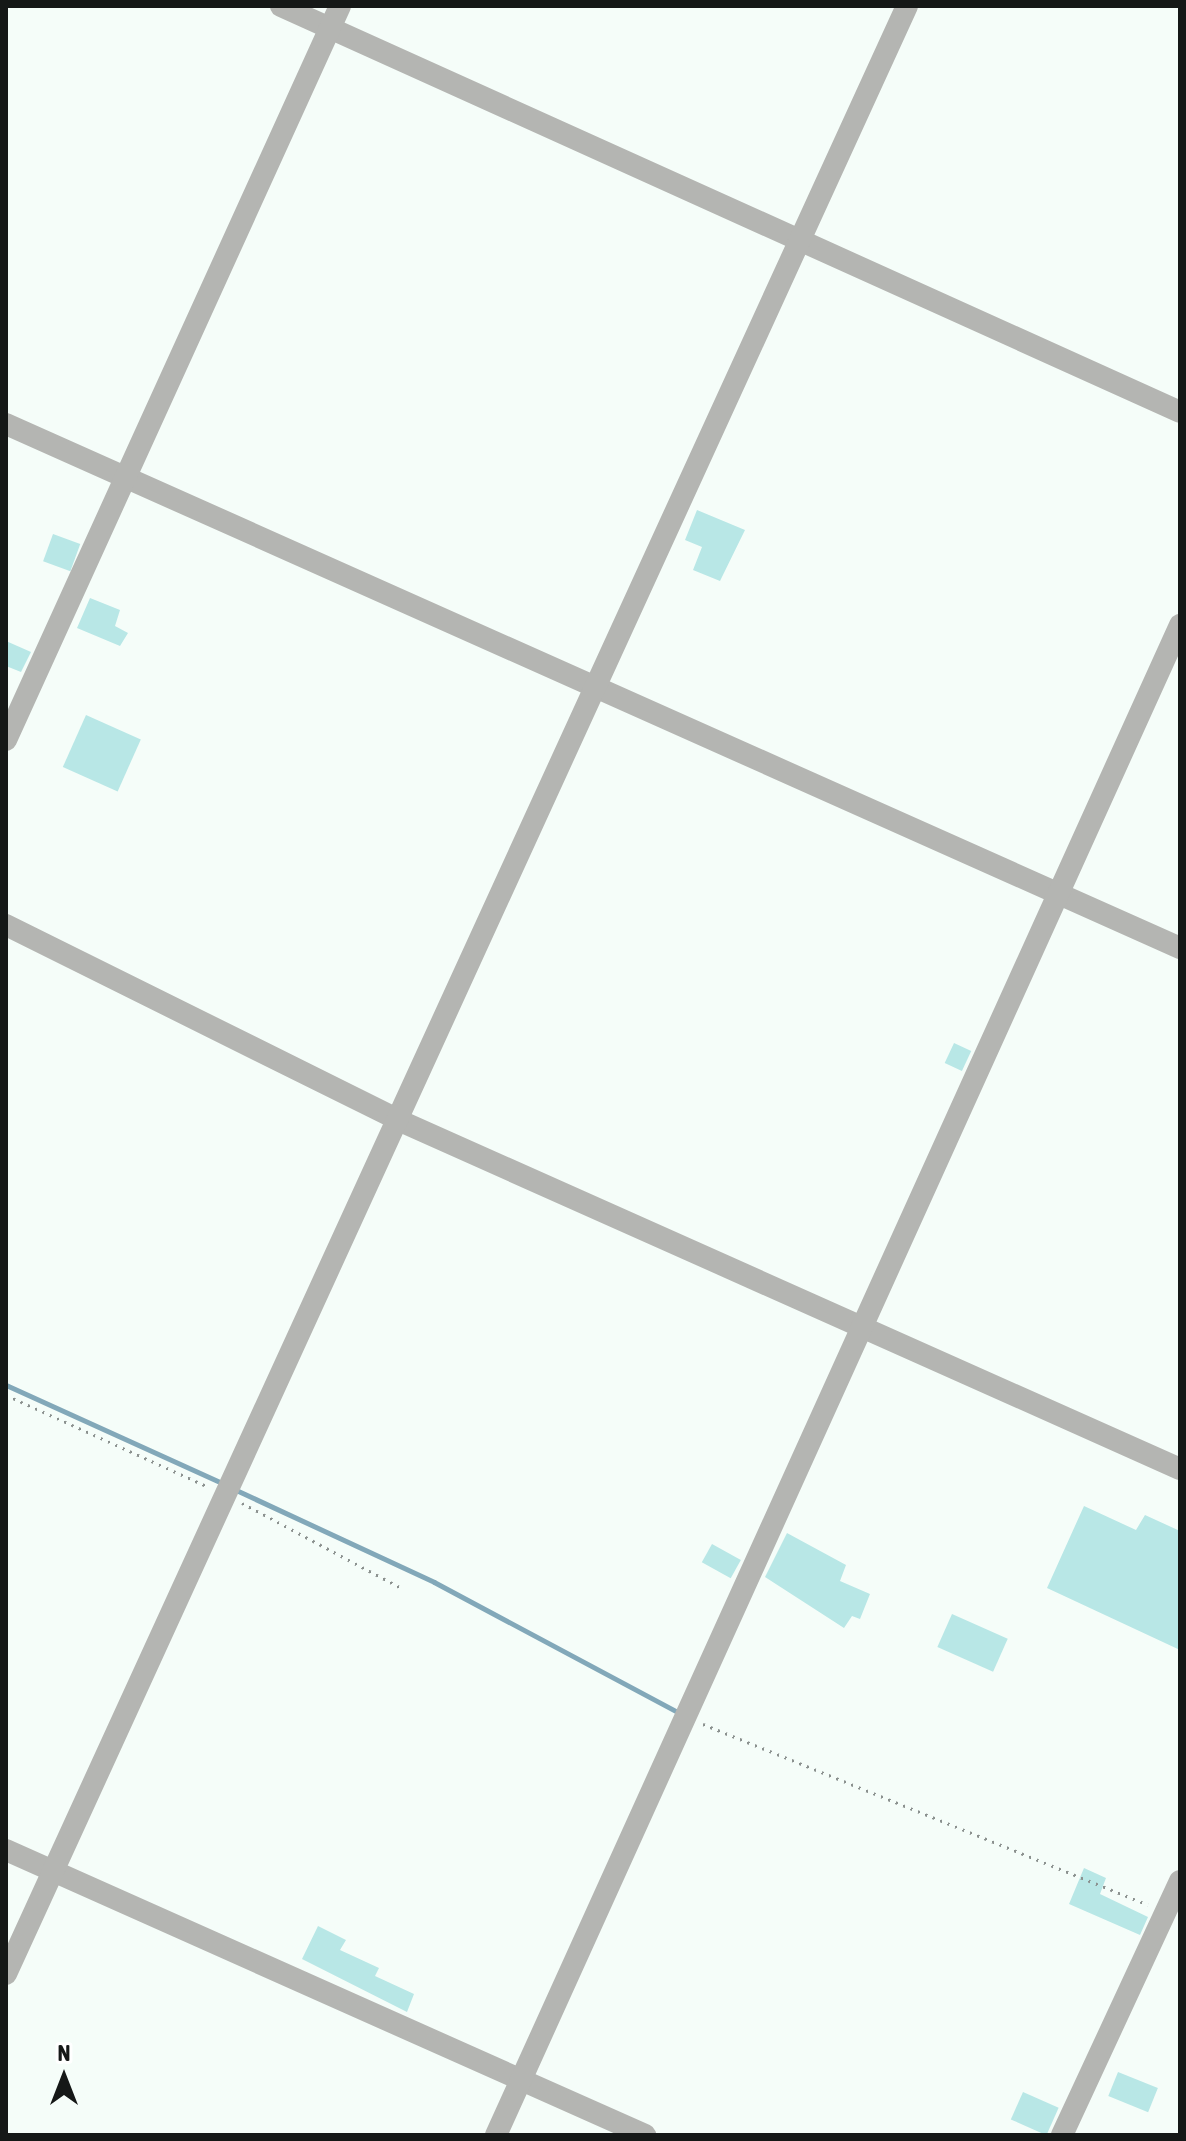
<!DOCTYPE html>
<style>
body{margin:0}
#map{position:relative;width:1186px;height:2141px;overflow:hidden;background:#f5fdf9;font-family:"Asap Condensed",sans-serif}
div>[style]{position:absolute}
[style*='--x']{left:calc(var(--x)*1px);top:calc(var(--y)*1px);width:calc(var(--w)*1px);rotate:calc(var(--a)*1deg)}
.stream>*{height:5px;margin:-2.5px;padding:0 2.5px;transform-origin:2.5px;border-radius:2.5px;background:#82a8b9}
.building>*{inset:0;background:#b8e7e6;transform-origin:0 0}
.path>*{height:3px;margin-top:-1.5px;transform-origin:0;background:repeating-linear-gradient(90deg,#8b918f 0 2px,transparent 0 8px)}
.minor>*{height:22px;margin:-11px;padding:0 11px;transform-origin:11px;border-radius:11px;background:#b4b5b2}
span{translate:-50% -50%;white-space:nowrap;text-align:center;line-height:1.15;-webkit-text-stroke:6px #fff;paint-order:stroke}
.frame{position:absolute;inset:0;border:8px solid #151817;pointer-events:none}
.north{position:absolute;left:24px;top:2037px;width:80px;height:80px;-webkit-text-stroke:6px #fff;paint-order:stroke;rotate:0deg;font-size:22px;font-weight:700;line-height:32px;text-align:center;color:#151817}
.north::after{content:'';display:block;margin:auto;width:28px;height:36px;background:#151817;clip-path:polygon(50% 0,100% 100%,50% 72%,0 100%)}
</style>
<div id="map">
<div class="stream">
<i style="--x:6;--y:1385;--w:239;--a:24.4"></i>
<i style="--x:236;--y:1490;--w:218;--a:24.9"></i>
<i style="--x:434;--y:1582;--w:280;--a:28.1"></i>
</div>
<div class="building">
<i style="clip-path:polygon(697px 510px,745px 530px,720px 581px,693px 570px,702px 547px,685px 540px)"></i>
<i style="left:53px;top:534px;width:29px;height:29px;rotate:20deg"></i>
<i style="clip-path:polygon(90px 598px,120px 610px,115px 626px,128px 633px,120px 646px,77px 628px)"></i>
<i style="clip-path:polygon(6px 641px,31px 652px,21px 672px,6px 666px)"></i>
<i style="left:86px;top:715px;width:60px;height:57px;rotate:24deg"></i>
<i style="left:954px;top:1043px;width:19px;height:22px;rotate:25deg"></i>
<i style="clip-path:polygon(1084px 1506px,1136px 1530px,1145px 1515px,1180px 1531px,1180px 1650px,1047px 1588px)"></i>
<i style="clip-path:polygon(787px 1533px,846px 1565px,840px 1581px,870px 1594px,860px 1619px,852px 1616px,844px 1628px,765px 1577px)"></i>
<i style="left:712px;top:1544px;width:33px;height:21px;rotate:29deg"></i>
<i style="left:952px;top:1614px;width:61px;height:36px;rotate:24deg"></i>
<i style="clip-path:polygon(1084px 1868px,1106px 1878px,1100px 1894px,1148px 1917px,1140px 1935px,1069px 1904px)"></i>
<i style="clip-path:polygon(318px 1926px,346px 1940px,340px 1950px,379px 1968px,375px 1976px,414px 1994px,407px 2012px,302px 1959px)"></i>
<i style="left:1118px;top:2072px;width:43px;height:26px;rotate:22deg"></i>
<i style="left:1023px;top:2092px;width:39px;height:30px;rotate:24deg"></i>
</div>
<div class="path">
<i style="--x:6;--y:1395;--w:221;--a:24.4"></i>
<i style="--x:242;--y:1503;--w:183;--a:28.1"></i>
<i style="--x:703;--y:1724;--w:480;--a:22.1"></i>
</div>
<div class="minor">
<i style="--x:281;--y:6;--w:986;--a:24.3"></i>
<i style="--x:6;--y:424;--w:1286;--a:24.05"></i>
<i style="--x:6;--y:740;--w:806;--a:-65.53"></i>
<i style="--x:6;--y:925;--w:438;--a:26.4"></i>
<i style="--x:398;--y:1120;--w:856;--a:24.05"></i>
<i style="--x:6;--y:1850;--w:700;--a:24.04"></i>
<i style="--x:6;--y:1974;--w:2164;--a:-65.4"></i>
<i style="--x:496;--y:2135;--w:1658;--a:-65.63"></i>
<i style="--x:1062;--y:2135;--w:280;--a:-65.1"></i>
</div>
<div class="frame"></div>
<div class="north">N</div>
</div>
